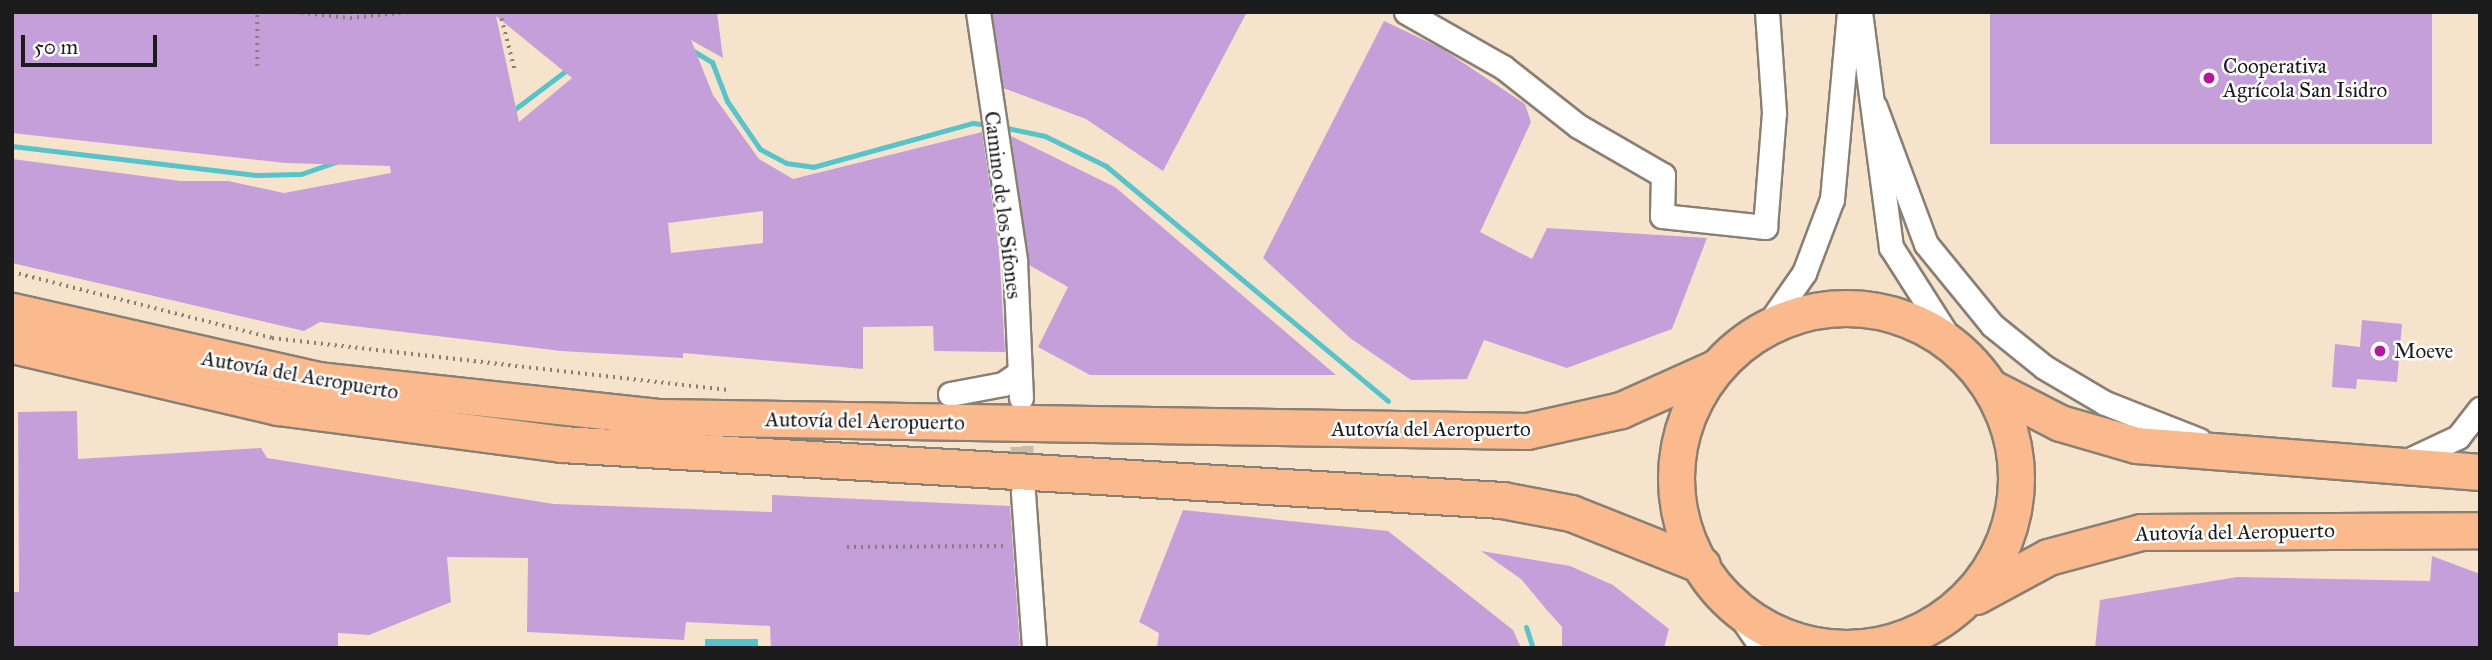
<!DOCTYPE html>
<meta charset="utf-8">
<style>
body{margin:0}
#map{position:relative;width:2492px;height:660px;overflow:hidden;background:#f6e3cc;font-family:"IM FELL Great Primer",serif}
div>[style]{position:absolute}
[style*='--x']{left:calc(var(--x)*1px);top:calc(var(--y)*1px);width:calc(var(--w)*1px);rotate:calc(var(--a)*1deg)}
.water>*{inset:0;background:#56c4ca;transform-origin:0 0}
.stream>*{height:5px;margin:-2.5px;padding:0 2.5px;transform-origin:2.5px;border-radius:2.5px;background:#56c4ca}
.building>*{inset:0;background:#c59fd9;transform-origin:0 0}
.minor-tunnel>*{height:23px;margin-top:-11.5px;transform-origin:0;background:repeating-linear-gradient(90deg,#cabba9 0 23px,transparent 0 34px)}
.path>*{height:3.5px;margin-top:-1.75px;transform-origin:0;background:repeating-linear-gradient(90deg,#898074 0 2px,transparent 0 7px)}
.roads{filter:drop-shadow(2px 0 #898074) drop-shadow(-2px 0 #898074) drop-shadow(0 2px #898074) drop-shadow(0 -2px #898074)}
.minor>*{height:23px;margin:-11.5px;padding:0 11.5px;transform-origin:11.5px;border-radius:11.5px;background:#fff}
.highway>*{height:35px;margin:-17.5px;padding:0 17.5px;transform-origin:17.5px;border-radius:17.5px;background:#fbba8d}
.highway>.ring{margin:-17.5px;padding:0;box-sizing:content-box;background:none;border:35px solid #fbba8d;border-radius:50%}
.dots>*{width:19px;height:19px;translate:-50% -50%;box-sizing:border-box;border:4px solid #fff;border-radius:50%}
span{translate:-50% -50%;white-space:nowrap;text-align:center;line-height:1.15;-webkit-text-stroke:5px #fff;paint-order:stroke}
.poi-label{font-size:21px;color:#1c1c1c}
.left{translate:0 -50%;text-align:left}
.street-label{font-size:21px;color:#1c1c1c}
.frame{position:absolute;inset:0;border:14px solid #1c1c1c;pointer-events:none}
.scale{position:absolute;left:21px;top:35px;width:136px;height:32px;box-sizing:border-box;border:4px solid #1c1c1c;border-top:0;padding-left:9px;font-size:21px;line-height:24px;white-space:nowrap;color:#1c1c1c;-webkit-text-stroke:5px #fff;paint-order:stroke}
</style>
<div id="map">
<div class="water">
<i style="left:758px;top:639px;width:9px;height:53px;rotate:90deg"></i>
</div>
<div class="stream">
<i style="--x:690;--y:49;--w:26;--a:31"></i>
<i style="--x:712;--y:62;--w:42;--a:69"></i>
<i style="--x:727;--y:101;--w:58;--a:55.5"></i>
<i style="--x:760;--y:149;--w:30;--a:28"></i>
<i style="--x:786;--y:163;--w:27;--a:8"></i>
<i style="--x:813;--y:167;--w:166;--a:-15.4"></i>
<i style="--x:973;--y:123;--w:16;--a:7"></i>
<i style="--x:511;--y:112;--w:71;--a:-37"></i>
<i style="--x:1002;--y:127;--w:44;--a:11.8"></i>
<i style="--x:1045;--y:136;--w:68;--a:26.2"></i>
<i style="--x:1106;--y:166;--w:367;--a:39.8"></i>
<i style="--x:12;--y:146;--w:246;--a:6.8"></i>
<i style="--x:256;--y:175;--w:45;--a:-1.3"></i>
<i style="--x:301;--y:174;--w:37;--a:-19"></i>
<i style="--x:1526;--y:627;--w:22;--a:72"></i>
</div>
<div class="building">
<i style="clip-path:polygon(evenodd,12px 12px,717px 12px,723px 58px,691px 40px,713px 95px,759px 159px,793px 179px,982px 132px,999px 248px,1005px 352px,934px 351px,933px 326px,863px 327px,863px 369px,683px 353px,683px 358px,561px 351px,320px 322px,304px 331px,12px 263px,12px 159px,181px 181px,228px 181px,284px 193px,391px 173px,390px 166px,286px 163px,12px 133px,12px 12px,496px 16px,572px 78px,519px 122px,496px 16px,12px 12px,763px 211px,763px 243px,671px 253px,668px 223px,763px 211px)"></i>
<i style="clip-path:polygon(992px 12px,1247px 12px,1163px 171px,1086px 119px,1003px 88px)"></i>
<i style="left:1990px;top:12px;width:442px;height:132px"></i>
<i style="clip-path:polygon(1384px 21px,1441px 48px,1525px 104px,1531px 122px,1480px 232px,1532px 259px,1547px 228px,1707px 238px,1672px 329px,1567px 368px,1484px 340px,1467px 379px,1411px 380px,1350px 338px,1263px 258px)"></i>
<i style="clip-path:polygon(1011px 136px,1115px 187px,1336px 375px,1090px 375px,1038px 347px,1068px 287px,1029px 265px)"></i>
<i style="clip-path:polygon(2362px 320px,2402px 324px,2397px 382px,2357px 379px,2356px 389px,2332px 387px,2335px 344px,2360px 347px)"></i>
<i style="clip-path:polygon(77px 411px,78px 459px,261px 448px,267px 458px,554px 504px,772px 512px,772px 495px,1010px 506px,1020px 648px,771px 648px,770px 626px,686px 622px,684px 640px,527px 632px,528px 558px,447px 557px,451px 602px,369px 635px,338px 633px,338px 648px,12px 648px,12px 592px,19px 592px,18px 412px)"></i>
<i style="clip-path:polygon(1183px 510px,1388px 531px,1513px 630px,1521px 648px,1157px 648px,1159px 633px,1139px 622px)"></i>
<i style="clip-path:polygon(1481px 551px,1570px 566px,1613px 585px,1669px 629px,1664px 648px,1562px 648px,1562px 627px,1546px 609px,1521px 579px)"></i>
<i style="clip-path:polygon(2432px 556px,2480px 574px,2480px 648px,2095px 648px,2100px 600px,2237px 577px,2430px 581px)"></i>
</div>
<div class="minor-tunnel">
<i style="--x:1021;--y:412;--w:70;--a:88.4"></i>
</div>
<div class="path">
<i style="--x:294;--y:12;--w:56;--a:6.1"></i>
<i style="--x:350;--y:18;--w:59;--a:-5.8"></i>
<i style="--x:500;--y:12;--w:60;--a:75.5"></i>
<i style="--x:257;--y:66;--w:54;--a:-90"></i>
<i style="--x:12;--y:272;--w:268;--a:14.2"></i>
<i style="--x:272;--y:338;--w:459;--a:6.5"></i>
<i style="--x:847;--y:547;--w:159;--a:-0.4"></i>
</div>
<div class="roads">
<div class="minor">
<i style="--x:978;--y:12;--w:252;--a:81.5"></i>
<i style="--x:1015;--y:261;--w:137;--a:87.5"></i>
<i style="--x:1406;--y:12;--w:112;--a:29.6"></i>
<i style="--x:1503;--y:67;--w:95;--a:38.2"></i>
<i style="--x:1578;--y:126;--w:98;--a:30"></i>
<i style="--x:1663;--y:175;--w:41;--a:91.4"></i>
<i style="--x:1662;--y:216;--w:104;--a:6.1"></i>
<i style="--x:1765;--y:227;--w:115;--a:-85.5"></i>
<i style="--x:1774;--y:112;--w:100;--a:-94"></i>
<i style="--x:1860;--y:12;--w:237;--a:82.5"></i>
<i style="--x:1891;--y:247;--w:117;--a:57.5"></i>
<i style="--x:1875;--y:107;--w:146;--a:69.6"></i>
<i style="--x:1926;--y:244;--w:104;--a:50.8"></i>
<i style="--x:1992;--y:325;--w:67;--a:38.9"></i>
<i style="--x:2044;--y:367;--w:71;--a:30.5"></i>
<i style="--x:2105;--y:403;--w:101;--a:21.5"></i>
<i style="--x:1767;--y:326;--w:65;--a:-55.1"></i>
<i style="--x:1804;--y:273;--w:79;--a:-69.3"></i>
<i style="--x:1832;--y:199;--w:188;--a:-84.8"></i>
<i style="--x:950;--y:394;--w:54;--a:-10.7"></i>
<i style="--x:1003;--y:384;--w:19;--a:-35"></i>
<i style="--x:2405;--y:462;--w:59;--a:-25.3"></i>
<i style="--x:2458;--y:437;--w:36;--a:-52"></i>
<i style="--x:1023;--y:493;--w:155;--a:85.9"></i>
<i style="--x:1732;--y:604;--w:53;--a:55.7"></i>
<i style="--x:1907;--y:648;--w:17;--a:-57"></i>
</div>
<div class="highway">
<i class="ring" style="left:1676px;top:308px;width:305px;height:305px"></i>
<i style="--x:12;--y:311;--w:314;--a:12.7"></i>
<i style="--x:318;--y:380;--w:345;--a:6.2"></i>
<i style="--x:661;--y:417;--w:866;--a:0.93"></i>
<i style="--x:1527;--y:431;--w:96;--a:-12.6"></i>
<i style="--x:1621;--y:410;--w:103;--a:-24.1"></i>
<i style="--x:12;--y:345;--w:273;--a:13.1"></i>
<i style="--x:278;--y:407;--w:286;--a:7.4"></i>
<i style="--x:562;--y:444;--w:942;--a:3.41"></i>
<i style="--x:1502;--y:500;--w:70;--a:10.7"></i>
<i style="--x:1571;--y:513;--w:141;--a:21.7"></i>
<i style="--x:1992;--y:388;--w:76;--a:27.2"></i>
<i style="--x:2060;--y:423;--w:79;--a:16.1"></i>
<i style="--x:2136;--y:445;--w:345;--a:4.5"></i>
<i style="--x:1976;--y:596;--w:82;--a:-28.4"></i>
<i style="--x:2048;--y:557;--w:96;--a:-15"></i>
<i style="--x:2141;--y:532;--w:339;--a:-0.3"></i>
</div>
</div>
<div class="dots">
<i style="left:2209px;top:78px;background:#b5179e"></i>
<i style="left:2380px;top:351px;background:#b5179e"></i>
</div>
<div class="poi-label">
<span class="left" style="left:2223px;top:78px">Cooperativa<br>Agrícola San Isidro</span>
<span class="left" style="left:2394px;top:351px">Moeve</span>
</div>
<div class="street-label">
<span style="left:1003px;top:205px;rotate:83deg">Camino de los Sifones</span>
<span style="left:300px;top:375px;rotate:10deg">Autovía del Aeropuerto</span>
<span style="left:865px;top:421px;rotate:1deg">Autovía del Aeropuerto</span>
<span style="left:1431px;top:429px">Autovía del Aeropuerto</span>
<span style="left:2235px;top:532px;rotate:-1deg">Autovía del Aeropuerto</span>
</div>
<div class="frame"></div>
<div class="scale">50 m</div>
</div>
